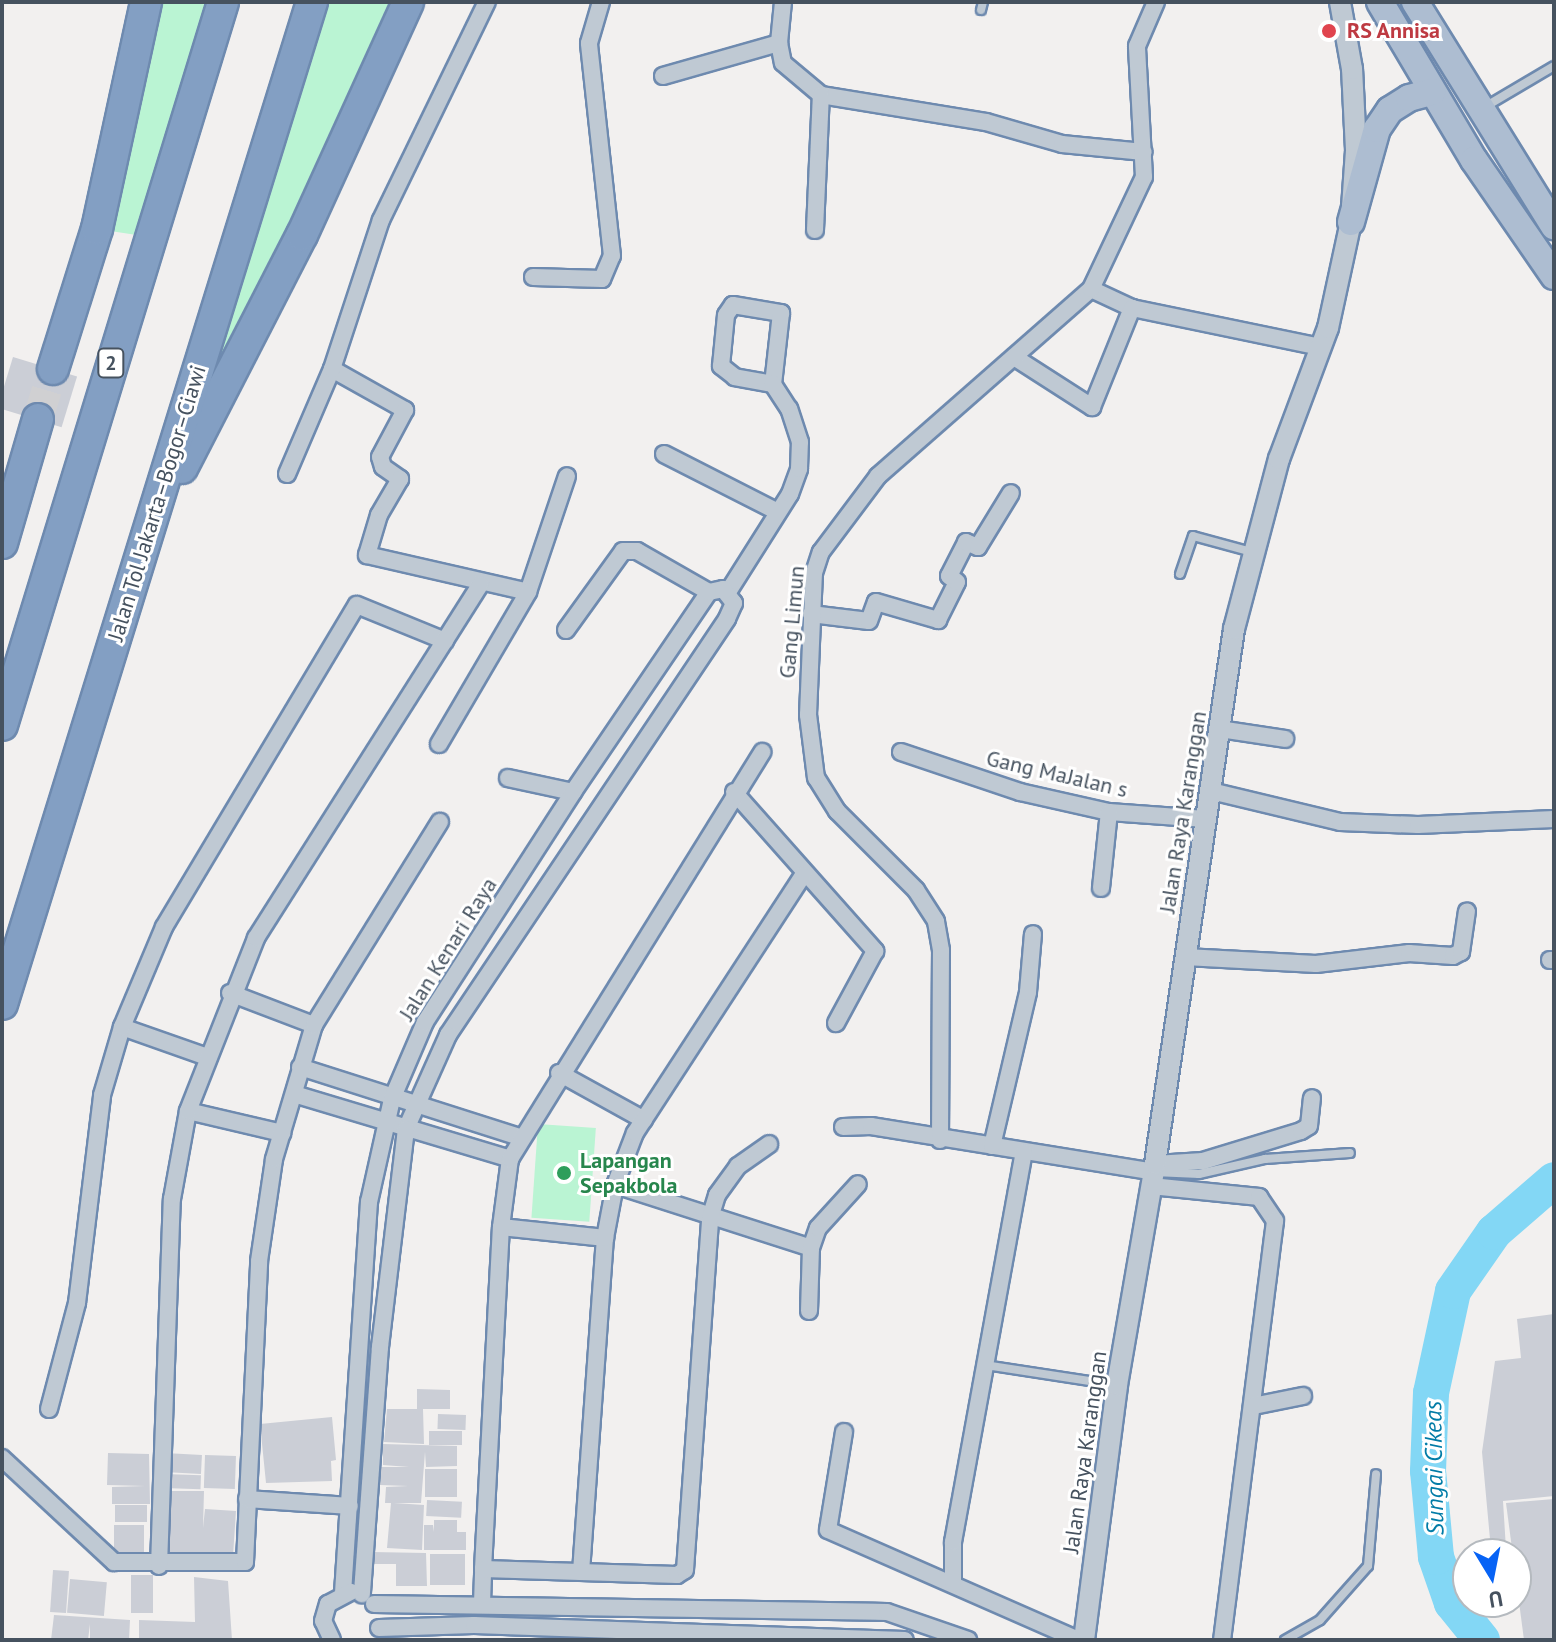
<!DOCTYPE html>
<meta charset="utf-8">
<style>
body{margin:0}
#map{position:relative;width:1556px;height:1642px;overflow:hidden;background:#f2f0ef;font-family:"PT Sans",sans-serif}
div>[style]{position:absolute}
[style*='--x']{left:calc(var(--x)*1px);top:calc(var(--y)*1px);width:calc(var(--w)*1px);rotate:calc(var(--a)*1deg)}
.green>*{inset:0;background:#baf4d3;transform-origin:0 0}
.river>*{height:36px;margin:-18px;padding:0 18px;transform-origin:18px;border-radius:18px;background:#83d7f5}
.building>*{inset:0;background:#cbced6;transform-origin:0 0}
.motorway-tunnel>*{height:30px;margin-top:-15px;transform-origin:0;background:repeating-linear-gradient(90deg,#d0d0d2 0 30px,transparent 0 45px)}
.roads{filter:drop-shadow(2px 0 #6e8aaf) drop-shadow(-2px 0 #6e8aaf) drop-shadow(0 2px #6e8aaf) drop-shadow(0 -2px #6e8aaf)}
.service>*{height:8px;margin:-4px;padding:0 4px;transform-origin:4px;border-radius:4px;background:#bfc9d3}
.minor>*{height:16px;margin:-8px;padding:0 8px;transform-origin:8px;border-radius:8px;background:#bfc9d3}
.tertiary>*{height:20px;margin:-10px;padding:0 10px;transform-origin:10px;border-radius:10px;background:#bfc9d3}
.primary>*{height:26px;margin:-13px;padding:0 13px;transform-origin:13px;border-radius:13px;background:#adbdd1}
.motorway>*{height:30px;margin:-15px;padding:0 15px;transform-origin:15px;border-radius:15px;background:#839fc3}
.dots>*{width:22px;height:22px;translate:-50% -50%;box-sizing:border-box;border:4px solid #fff;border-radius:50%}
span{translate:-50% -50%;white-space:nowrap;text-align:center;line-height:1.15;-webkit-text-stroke:6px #fff;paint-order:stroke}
.shield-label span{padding:2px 6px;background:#fff;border:2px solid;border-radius:6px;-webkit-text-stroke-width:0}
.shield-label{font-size:20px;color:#46525f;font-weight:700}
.health-label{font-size:22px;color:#be3a42;font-weight:700}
.left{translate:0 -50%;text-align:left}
.street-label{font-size:22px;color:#46525f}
.leisure-label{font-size:22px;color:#27864d;font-weight:700}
.water-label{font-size:24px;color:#027ca7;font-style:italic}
.frame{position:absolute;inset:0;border:4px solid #46525f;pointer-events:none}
.north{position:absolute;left:1452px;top:1538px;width:80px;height:80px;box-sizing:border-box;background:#fff;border:2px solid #b5babf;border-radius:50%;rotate:170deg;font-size:22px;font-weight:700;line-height:32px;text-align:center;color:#46525f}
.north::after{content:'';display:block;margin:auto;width:28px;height:36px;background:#0763f5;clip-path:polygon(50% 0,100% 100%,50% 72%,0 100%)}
</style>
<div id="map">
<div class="green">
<i style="clip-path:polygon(146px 2px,223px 2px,150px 237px,97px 229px)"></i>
<i style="clip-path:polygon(312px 2px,408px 2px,145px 542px)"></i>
<i style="left:538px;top:1124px;width:58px;height:94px;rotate:4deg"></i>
</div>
<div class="river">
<i style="--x:1482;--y:1640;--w:48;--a:-129"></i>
<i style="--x:1452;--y:1603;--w:49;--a:-109.2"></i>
<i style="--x:1436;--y:1557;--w:86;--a:-95.3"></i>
<i style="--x:1428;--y:1471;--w:78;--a:-87.8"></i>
<i style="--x:1431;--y:1393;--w:104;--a:-77.8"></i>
<i style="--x:1453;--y:1291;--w:72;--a:-55.2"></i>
<i style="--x:1494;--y:1232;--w:79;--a:-40.9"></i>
</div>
<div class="building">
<i style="left:13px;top:357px;width:67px;height:53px;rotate:17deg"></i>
<i style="clip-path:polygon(1554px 1314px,1554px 1496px,1503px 1501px,1506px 1549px,1491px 1550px,1482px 1452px,1495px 1361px,1521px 1358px,1517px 1319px)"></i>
<i style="clip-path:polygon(417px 1389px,450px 1390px,450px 1409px,423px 1409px,424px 1444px,384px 1442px,387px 1409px,417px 1409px)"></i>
<i style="left:438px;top:1414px;width:28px;height:15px;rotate:2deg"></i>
<i style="clip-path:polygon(332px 1417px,336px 1460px,331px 1461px,332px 1481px,266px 1483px,260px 1424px)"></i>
<i style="left:429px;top:1431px;width:33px;height:14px"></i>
<i style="clip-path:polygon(383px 1444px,457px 1446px,457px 1466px,426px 1467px,425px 1452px,421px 1503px,394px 1503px,424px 1505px,422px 1550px,387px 1548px,391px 1503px,385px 1503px,386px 1487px,408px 1486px,380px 1485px,380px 1467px,409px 1467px,383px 1465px)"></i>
<i style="clip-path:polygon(108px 1453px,149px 1454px,150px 1504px,112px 1504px,112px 1487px,145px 1486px,107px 1485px)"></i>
<i style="left:165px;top:1453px;width:37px;height:19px;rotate:3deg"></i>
<i style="left:205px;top:1455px;width:31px;height:33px;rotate:2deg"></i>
<i style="left:425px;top:1469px;width:32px;height:28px"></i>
<i style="left:164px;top:1474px;width:37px;height:14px;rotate:2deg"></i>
<i style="clip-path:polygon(169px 1491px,204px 1491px,203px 1528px,205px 1509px,236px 1511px,233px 1556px,167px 1554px)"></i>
<i style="clip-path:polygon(1554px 1499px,1554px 1640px,1524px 1640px,1506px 1503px)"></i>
<i style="left:427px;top:1500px;width:35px;height:16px;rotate:3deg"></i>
<i style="left:147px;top:1505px;width:17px;height:32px;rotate:90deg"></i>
<i style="clip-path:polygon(434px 1520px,457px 1520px,457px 1532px,466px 1532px,466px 1550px,424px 1550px,424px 1525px,433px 1525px,434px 1532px)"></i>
<i style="left:114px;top:1525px;width:30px;height:29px"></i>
<i style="clip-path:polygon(372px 1552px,426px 1553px,427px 1586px,396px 1586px,396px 1564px,372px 1564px)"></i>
<i style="left:465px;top:1554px;width:31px;height:35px;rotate:90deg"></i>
<i style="left:53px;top:1570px;width:16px;height:42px;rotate:4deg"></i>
<i style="left:131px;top:1575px;width:22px;height:38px"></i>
<i style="clip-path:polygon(194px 1577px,228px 1581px,232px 1640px,139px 1640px,139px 1620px,195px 1622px)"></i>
<i style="left:70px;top:1579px;width:37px;height:34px;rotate:5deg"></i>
<i style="clip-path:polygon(54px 1615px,130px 1620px,129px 1640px,90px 1640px,90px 1624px,88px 1640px,51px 1640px)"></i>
</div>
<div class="motorway-tunnel">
<i style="--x:38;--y:419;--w:52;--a:-73.3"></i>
</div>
<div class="roads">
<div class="service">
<i style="--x:981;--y:10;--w:8;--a:-76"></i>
<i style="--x:1483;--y:108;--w:82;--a:-30.6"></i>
<i style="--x:1180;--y:574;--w:40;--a:-71.1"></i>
<i style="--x:1193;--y:536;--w:61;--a:15.2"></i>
<i style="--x:1154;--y:1172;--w:45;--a:2.5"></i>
<i style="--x:1199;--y:1174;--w:68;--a:-12.8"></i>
<i style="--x:1265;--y:1159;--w:85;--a:-4"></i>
<i style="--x:985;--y:1365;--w:133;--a:8.7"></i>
<i style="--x:1285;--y:1640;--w:40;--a:-29.7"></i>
<i style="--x:1320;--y:1620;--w:72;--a:-48.4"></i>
<i style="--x:1368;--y:1566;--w:92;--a:-85"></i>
</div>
<div class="minor">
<i style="--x:783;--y:2;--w:41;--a:95.6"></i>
<i style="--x:779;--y:43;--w:20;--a:79"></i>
<i style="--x:783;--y:63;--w:50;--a:40.1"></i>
<i style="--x:821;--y:95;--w:167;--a:9.3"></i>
<i style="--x:986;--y:122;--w:79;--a:16.1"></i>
<i style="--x:1062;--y:144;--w:82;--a:5.6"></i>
<i style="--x:663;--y:76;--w:121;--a:-15.9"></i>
<i style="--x:815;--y:230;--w:135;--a:-87.5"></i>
<i style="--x:533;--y:277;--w:69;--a:1.7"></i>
<i style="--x:602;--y:279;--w:25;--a:-67"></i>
<i style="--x:612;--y:256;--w:214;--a:-96.2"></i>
<i style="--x:589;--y:43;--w:43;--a:-73.7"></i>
<i style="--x:1091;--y:289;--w:45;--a:24.9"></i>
<i style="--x:1132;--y:308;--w:193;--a:11.7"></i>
<i style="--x:733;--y:305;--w:49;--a:9.5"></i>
<i style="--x:781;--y:313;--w:71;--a:96.4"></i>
<i style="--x:773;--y:384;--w:39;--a:-170"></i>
<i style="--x:735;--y:377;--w:18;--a:-142"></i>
<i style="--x:721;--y:366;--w:51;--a:-84.4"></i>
<i style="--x:726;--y:315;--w:12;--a:-55"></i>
<i style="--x:1014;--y:357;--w:93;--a:32.7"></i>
<i style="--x:1092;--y:407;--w:107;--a:-68"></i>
<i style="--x:332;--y:369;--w:84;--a:29.3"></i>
<i style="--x:405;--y:410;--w:53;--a:118"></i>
<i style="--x:380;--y:457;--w:10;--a:73"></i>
<i style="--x:383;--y:467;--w:21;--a:35"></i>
<i style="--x:400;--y:479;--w:42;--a:120.3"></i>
<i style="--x:379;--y:515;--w:42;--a:106.7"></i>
<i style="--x:367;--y:555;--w:165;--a:12.9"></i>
<i style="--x:528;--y:592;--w:122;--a:-71.4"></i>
<i style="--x:664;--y:454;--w:126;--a:27"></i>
<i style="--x:287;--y:474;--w:114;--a:-66.8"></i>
<i style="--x:332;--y:369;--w:157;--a:-71.8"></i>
<i style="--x:381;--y:220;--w:242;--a:-64.1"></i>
<i style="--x:728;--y:592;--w:116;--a:-57.7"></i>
<i style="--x:790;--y:494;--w:27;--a:-70"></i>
<i style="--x:799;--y:469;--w:27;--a:-88"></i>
<i style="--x:800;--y:442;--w:35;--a:-108"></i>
<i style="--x:789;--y:409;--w:30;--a:-123"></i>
<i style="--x:811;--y:614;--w:58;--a:6.9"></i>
<i style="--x:869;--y:621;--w:20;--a:-70"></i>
<i style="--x:876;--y:602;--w:65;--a:16.2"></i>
<i style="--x:938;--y:620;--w:42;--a:-63.4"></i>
<i style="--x:957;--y:582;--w:10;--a:-143"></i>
<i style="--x:949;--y:576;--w:38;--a:-63"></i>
<i style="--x:966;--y:542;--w:13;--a:23"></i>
<i style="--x:978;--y:547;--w:63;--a:-58.6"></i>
<i style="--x:566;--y:630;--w:97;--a:-54.2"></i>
<i style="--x:623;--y:551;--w:14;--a:0"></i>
<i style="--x:637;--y:551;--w:83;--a:29.7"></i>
<i style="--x:1220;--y:729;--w:66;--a:8.7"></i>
<i style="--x:439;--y:744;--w:176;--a:-59.6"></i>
<i style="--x:901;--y:752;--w:126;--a:18.6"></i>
<i style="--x:1020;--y:792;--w:91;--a:12.7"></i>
<i style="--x:1109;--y:812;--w:97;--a:4.1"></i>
<i style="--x:508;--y:778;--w:66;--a:12.2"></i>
<i style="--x:1211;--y:791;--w:133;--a:13.5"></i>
<i style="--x:1340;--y:822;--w:78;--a:2.2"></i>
<i style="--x:1418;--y:825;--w:136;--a:-2.5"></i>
<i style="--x:734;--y:792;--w:213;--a:48.4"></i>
<i style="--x:875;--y:951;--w:82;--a:118.4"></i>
<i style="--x:1101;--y:888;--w:76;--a:-84"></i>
<i style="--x:1185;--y:957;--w:131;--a:3.1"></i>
<i style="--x:1316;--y:964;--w:94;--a:-6.7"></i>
<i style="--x:1409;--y:953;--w:44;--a:3.9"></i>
<i style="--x:1453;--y:956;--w:9;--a:-27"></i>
<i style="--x:1461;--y:952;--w:41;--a:-81.7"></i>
<i style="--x:1550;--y:960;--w:4;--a:0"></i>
<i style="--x:230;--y:993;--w:90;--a:20.9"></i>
<i style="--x:122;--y:1027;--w:90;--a:19.4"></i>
<i style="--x:300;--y:1067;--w:230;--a:17.7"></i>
<i style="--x:559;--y:1073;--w:97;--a:28.9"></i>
<i style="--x:294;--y:1094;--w:226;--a:16.7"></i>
<i style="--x:188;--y:1111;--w:97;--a:13.2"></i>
<i style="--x:843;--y:1127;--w:28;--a:-2"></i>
<i style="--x:871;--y:1126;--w:287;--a:9.2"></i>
<i style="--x:940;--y:1140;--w:190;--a:-89.7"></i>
<i style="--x:941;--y:950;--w:29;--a:-100"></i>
<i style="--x:936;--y:921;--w:37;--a:-123"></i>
<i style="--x:916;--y:890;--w:112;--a:-135"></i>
<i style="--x:837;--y:811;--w:39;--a:-122"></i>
<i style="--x:816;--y:778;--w:64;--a:-97.2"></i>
<i style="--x:808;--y:715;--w:142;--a:-87.6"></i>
<i style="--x:814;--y:573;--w:22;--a:-72"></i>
<i style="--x:821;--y:552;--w:95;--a:-53.1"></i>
<i style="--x:878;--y:476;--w:283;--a:-41.3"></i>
<i style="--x:1091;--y:289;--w:124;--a:-64.7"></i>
<i style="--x:1144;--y:177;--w:131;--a:-93.1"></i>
<i style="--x:1137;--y:46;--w:48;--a:-66.6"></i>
<i style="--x:992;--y:1146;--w:158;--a:-76.8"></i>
<i style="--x:1028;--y:992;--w:58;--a:-85.1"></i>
<i style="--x:1155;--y:1164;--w:48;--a:-3.6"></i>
<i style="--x:1203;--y:1161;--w:102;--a:-17"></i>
<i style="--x:1301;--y:1131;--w:9;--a:-32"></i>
<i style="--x:1309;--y:1126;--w:28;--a:-84"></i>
<i style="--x:615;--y:1185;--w:206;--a:17.8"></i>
<i style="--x:1151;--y:1186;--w:109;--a:5.8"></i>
<i style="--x:1259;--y:1197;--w:29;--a:56"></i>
<i style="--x:1275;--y:1221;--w:422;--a:97.2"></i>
<i style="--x:501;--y:1227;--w:105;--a:6"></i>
<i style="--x:809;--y:1311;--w:63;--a:-88.2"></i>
<i style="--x:811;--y:1248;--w:21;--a:-71"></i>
<i style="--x:818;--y:1228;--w:59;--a:-47.7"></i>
<i style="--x:1253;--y:1406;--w:51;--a:-11.3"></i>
<i style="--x:49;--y:1409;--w:110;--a:-75.2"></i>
<i style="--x:77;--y:1303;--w:209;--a:-83.1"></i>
<i style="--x:102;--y:1095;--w:71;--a:-73.6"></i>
<i style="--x:122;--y:1027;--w:108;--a:-67.2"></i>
<i style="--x:164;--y:927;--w:375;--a:-59.1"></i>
<i style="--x:357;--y:605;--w:95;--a:22.2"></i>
<i style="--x:844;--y:1432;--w:99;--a:99.3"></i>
<i style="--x:828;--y:1530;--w:273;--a:23.7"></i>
<i style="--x:2;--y:1458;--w:153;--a:42.9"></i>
<i style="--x:114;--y:1562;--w:131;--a:0"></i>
<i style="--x:245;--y:1562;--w:301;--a:-87.3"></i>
<i style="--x:259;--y:1261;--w:103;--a:-81.6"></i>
<i style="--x:274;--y:1159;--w:140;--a:-73.4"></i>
<i style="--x:314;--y:1025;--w:239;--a:-58.2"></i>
<i style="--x:247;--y:1499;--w:103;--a:3.9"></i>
<i style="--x:159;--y:1566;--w:367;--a:-88"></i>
<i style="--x:172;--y:1199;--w:89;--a:-79.7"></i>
<i style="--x:188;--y:1111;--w:186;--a:-68.5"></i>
<i style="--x:256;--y:938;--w:419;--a:-57.6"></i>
<i style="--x:483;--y:1569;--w:342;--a:-87"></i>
<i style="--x:501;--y:1227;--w:69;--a:-82.5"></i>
<i style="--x:510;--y:1159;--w:479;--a:-58.2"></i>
<i style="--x:581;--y:1572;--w:335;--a:-85.9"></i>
<i style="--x:605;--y:1238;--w:54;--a:-79.3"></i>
<i style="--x:615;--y:1185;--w:56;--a:-69"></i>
<i style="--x:635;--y:1133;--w:308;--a:-56.9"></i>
<i style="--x:953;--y:1584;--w:42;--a:-90"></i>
<i style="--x:953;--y:1542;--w:396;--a:-79.7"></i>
<i style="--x:343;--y:1593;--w:392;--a:-86.2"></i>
<i style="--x:369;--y:1202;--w:106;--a:-77.4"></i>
<i style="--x:392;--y:1099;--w:84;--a:-66.8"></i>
<i style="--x:425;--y:1022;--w:274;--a:-57.2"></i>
<i style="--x:573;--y:792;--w:242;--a:-55.8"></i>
<i style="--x:709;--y:592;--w:14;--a:-12"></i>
<i style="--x:723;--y:589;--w:18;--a:52"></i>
<i style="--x:734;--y:603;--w:17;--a:114"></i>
<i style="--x:727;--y:619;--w:501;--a:123.85"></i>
<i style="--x:448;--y:1035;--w:103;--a:114.1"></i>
<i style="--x:406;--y:1129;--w:220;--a:96.8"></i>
<i style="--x:380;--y:1347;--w:248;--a:94.2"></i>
<i style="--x:482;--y:1603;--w:34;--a:-88"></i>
<i style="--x:483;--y:1569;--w:194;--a:1.8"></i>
<i style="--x:677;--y:1575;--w:9;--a:-32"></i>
<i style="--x:685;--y:1570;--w:353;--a:-85.9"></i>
<i style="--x:710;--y:1218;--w:24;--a:-73"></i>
<i style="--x:717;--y:1195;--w:36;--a:-54"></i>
<i style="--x:738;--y:1166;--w:38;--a:-35"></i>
<i style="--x:374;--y:1604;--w:513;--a:0.89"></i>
<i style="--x:887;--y:1612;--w:86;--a:19.1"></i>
<i style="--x:379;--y:1628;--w:95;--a:-1.8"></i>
<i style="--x:474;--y:1625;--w:431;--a:2"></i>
<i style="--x:332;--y:1640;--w:21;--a:-115"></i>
<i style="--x:323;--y:1621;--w:18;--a:-74"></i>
<i style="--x:328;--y:1604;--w:26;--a:-28"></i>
</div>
<div class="tertiary">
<i style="--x:1084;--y:1640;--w:257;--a:-82.6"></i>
<i style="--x:1117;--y:1385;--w:224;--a:-80.2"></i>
<i style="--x:1155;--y:1164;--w:541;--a:-81.6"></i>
<i style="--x:1234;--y:629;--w:176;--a:-75.2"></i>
<i style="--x:1279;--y:459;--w:140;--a:-69.5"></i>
<i style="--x:1328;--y:328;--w:108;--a:-77.8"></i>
<i style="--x:1351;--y:222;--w:72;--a:-86"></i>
<i style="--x:1356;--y:150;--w:81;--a:-92.8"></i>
<i style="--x:1352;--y:69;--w:68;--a:-100.2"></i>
</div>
<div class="primary">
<i style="--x:1380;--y:2;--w:184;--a:59.3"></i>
<i style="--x:1474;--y:160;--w:141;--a:55.4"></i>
<i style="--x:1415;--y:2;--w:264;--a:58.2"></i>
<i style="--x:1351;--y:222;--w:97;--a:-74.4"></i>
<i style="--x:1377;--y:129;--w:23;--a:-56"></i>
<i style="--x:1390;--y:110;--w:22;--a:-32"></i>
<i style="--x:1409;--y:98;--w:24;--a:-15"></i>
</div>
<div class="motorway">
<i style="--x:53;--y:369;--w:147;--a:-72.6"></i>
<i style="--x:97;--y:229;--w:232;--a:-77.8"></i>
<i style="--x:182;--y:468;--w:262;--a:-62.8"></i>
<i style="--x:302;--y:235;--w:256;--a:-65.5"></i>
<i style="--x:2;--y:543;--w:129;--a:-73.8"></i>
<i style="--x:2;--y:725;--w:756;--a:-73"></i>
<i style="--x:2;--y:1004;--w:1049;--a:-72.81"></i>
</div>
</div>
<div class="dots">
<i style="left:1329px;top:31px;background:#e0444e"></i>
<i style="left:564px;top:1173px;background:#2e9e5b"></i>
</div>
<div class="shield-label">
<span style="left:111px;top:363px">2</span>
</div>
<div class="health-label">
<span class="left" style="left:1347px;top:31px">RS Annisa</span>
</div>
<div class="street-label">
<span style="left:157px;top:503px;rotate:-73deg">Jalan Tol Jakarta–Bogor–Ciawi</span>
<span style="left:792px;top:622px;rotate:-85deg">Gang Limun</span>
<span style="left:1057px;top:774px;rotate:13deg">Gang MaJalan s</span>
<span style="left:1183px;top:812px;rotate:-81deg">Jalan Raya Karanggan</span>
<span style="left:448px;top:949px;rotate:-58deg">Jalan Kenari Raya</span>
<span style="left:1085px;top:1452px;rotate:-82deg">Jalan Raya Karanggan</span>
</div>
<div class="leisure-label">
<span class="left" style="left:580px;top:1173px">Lapangan<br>Sepakbola</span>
</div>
<div class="water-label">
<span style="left:1434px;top:1468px;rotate:-91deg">Sungai Cikeas</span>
</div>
<div class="frame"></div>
<div class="north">U</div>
</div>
